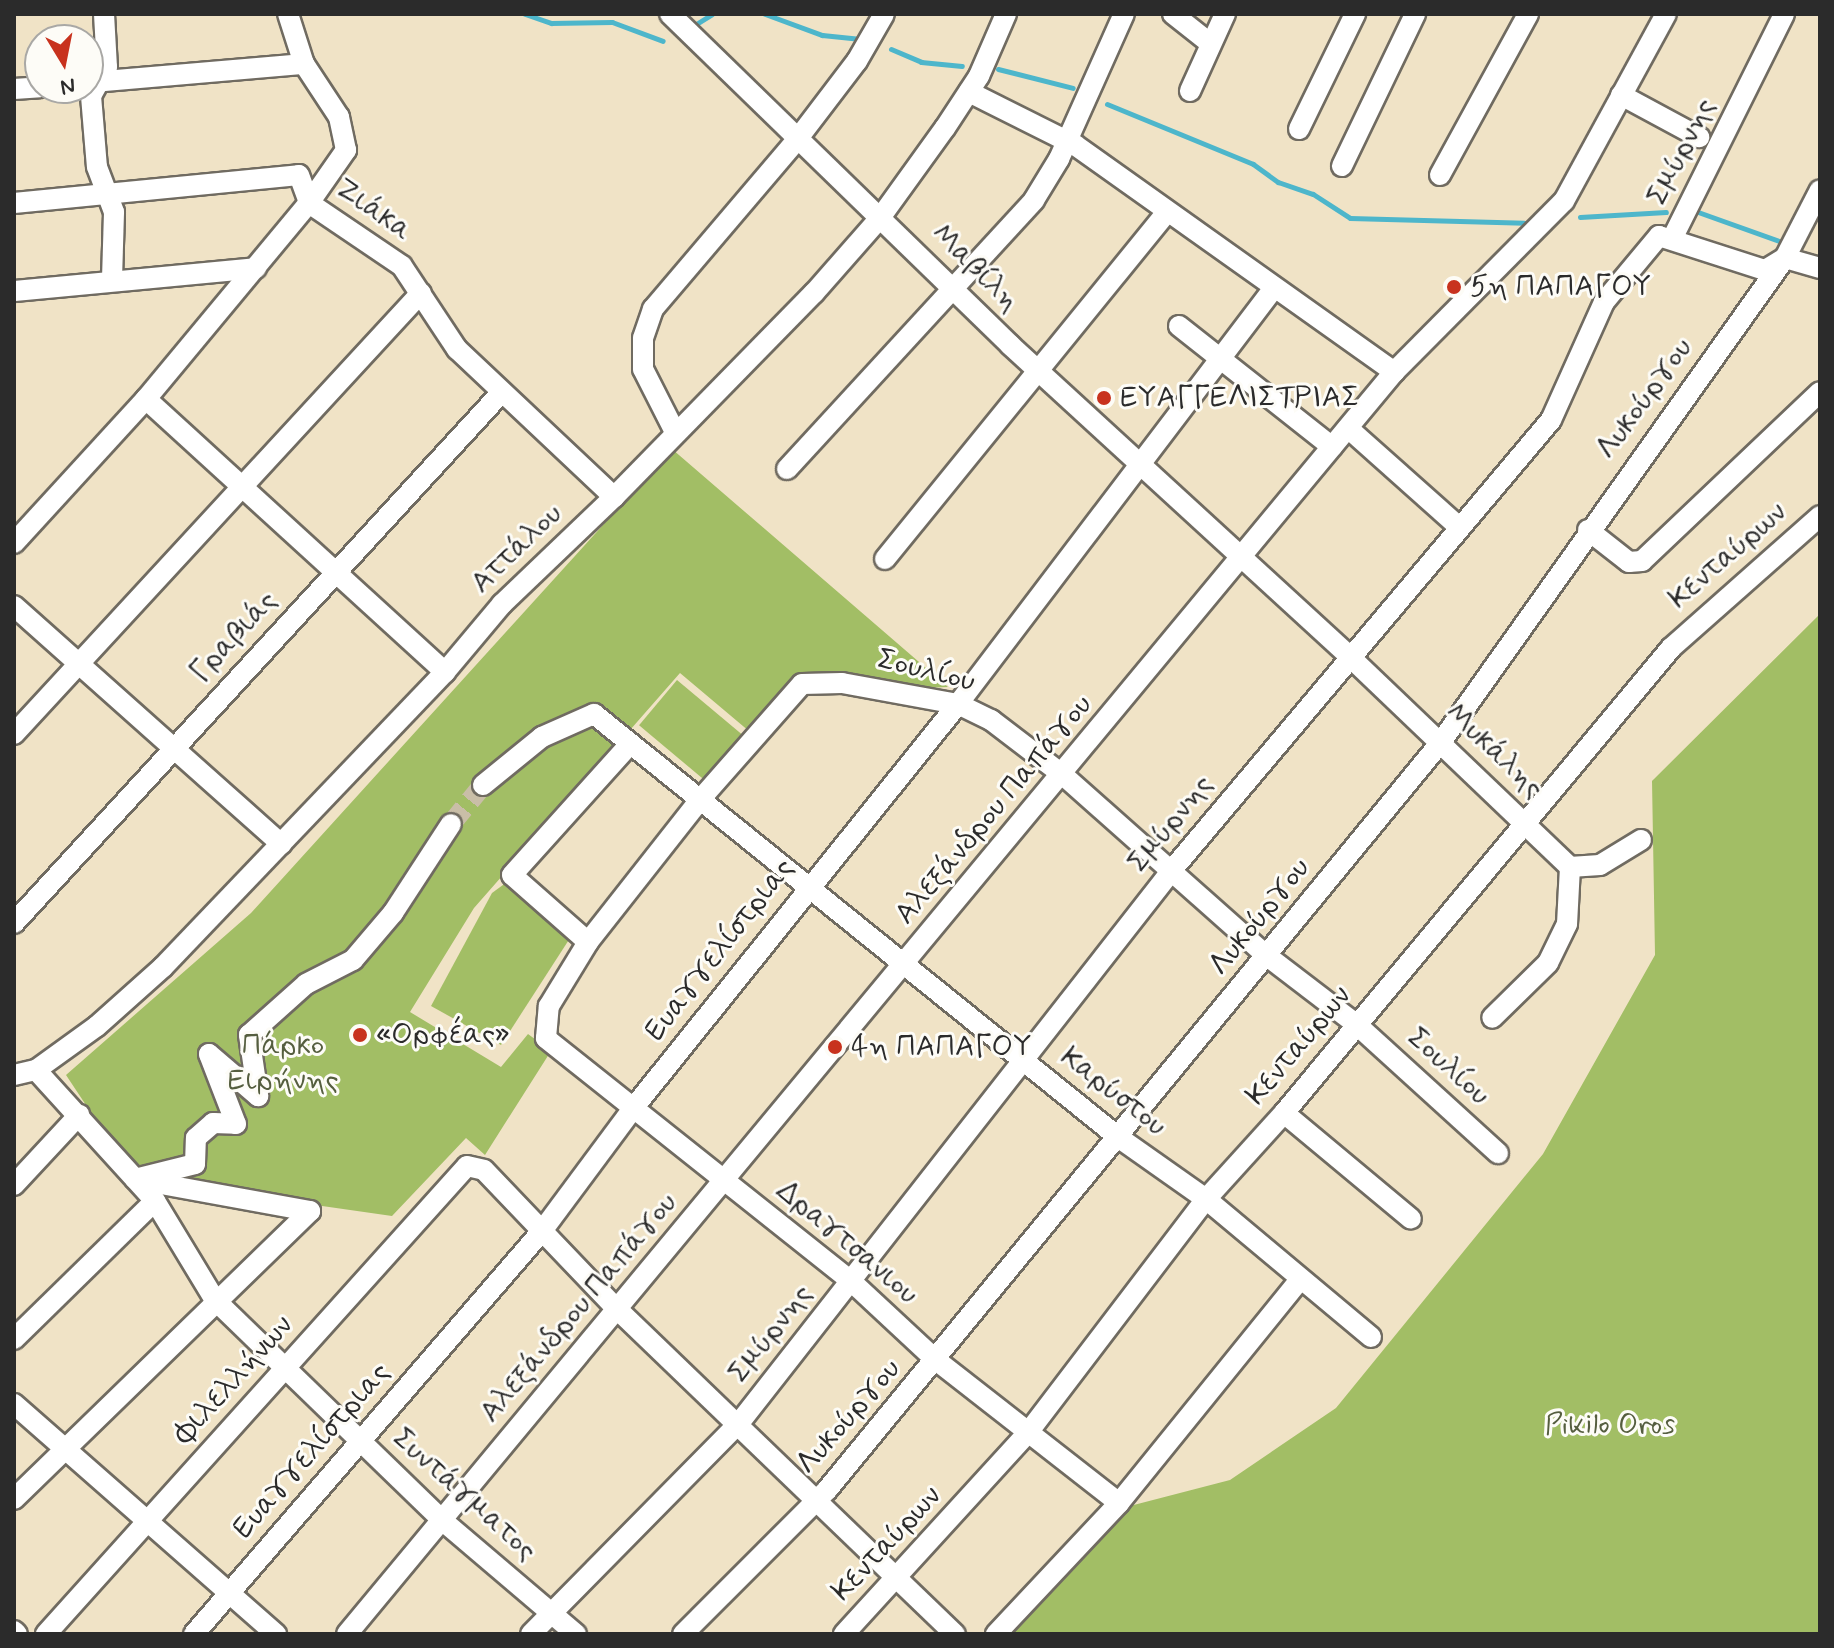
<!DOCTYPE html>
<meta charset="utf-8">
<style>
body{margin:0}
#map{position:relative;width:1834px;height:1648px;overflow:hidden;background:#f0e3c6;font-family:Mynerve,sans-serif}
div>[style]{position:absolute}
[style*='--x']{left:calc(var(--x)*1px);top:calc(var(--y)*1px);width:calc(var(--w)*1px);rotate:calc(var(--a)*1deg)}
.green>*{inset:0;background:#a2be65;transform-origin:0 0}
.stream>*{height:5px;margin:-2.5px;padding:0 2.5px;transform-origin:2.5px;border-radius:2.5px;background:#4db6cb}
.minor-tunnel>*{height:20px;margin-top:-10px;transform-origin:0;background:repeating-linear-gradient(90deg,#c9bea7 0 20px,transparent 0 30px)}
.roads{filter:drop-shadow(2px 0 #706b61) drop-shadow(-2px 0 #706b61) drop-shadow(0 2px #706b61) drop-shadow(0 -2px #706b61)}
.minor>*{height:20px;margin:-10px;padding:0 10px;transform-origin:10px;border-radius:10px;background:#fff}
.dots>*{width:22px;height:22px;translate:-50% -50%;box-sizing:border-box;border:4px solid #fdfcf7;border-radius:50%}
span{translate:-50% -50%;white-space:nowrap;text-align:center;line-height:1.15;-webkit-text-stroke:6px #fdfcf7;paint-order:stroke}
.street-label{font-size:30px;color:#2b2b2b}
.poi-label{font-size:30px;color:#2b2b2b}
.left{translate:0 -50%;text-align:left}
.park-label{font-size:30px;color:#555e3f}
.frame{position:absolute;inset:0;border:16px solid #2b2b2b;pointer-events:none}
.north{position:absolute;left:24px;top:24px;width:80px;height:80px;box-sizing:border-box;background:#fdfcf7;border:2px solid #a9a8a5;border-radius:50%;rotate:170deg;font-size:22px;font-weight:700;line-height:32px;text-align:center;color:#2b2b2b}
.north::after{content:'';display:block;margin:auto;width:28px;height:36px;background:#c8321e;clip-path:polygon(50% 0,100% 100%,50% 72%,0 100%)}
</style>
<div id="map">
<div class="green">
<i style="clip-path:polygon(672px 449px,948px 687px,795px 693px,756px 737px,680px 673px,474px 908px,410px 1012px,501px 1067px,528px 1034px,551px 1051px,485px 1155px,466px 1138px,392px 1216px,135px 1179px,66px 1075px,251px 913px)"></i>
<i style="clip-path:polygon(1820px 614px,1820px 1634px,1004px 1634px,1126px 1507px,1230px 1480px,1336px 1408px,1543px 1154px,1655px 955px,1652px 781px)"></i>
<i style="left:677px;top:680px;width:97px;height:59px;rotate:40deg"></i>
<i style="clip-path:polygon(507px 882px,572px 935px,501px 1045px,431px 1006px,492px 893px)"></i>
</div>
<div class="stream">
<i style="--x:525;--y:14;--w:28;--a:19"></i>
<i style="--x:551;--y:23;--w:61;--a:-0.9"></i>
<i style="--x:612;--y:22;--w:54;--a:20.4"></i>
<i style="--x:765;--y:14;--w:61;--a:20.2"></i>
<i style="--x:822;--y:35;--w:39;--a:6"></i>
<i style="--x:693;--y:26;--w:22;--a:-32"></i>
<i style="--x:891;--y:49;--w:33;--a:23"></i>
<i style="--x:921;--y:62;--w:41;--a:5.6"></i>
<i style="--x:998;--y:69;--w:77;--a:14.2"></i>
<i style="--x:1107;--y:104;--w:158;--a:22.3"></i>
<i style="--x:1253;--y:164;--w:31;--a:36"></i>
<i style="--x:1278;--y:182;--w:37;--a:19"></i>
<i style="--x:1313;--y:194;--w:44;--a:33"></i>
<i style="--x:1350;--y:218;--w:174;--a:1.6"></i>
<i style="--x:1698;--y:212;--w:86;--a:19.7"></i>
<i style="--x:1580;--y:217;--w:86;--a:-3.3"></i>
</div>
<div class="minor-tunnel">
<i style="--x:451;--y:824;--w:50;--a:-50.6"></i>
</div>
<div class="roads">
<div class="minor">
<i style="--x:104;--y:14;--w:53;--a:86.8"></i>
<i style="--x:107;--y:67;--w:33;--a:119"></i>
<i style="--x:91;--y:96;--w:71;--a:85.2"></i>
<i style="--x:97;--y:167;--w:48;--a:69.3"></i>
<i style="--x:114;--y:212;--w:69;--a:91.7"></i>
<i style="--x:670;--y:14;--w:475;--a:44.2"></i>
<i style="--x:1010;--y:345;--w:460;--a:42.5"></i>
<i style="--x:1349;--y:656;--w:306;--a:43.7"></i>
<i style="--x:1570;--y:867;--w:57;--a:93"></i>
<i style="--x:1567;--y:924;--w:43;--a:116"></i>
<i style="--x:1548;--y:963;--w:78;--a:135.5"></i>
<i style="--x:1173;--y:14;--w:48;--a:38.3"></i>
<i style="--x:93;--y:82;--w:212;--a:-4.9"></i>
<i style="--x:14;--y:89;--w:26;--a:-4"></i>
<i style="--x:1190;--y:91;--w:85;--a:-65.6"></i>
<i style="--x:969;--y:92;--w:119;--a:26.6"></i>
<i style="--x:1075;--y:145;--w:392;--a:35.4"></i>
<i style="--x:1621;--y:95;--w:89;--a:28.3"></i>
<i style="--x:1299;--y:129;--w:128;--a:-64"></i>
<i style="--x:1342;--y:166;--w:169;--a:-64.3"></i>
<i style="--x:1440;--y:175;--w:183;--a:-61.3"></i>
<i style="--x:14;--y:203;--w:286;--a:-5.6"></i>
<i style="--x:299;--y:175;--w:30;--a:70"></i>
<i style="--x:309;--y:203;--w:112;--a:34.1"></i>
<i style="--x:402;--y:266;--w:100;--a:56.5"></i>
<i style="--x:457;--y:349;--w:216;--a:43.3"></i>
<i style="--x:1672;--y:239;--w:251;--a:-63.5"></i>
<i style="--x:14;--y:291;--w:243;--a:-5.4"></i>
<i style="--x:1179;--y:326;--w:195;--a:38.3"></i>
<i style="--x:146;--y:399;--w:405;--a:42.4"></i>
<i style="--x:1348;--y:428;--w:147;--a:41.7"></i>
<i style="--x:675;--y:432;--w:71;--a:-116.9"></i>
<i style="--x:643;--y:369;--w:31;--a:-90"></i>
<i style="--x:643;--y:338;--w:31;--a:-71"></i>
<i style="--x:653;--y:309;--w:221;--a:-49.6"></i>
<i style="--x:796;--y:141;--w:101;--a:-52.7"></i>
<i style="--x:857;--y:61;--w:54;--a:-60.1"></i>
<i style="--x:787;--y:469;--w:365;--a:-47.4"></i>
<i style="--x:1034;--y:200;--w:48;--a:-58.6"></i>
<i style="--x:1059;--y:159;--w:159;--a:-65.9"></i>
<i style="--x:1588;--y:530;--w:52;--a:38"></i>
<i style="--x:1629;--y:562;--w:13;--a:-4"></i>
<i style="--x:1642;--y:561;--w:245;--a:-43.5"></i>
<i style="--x:14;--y:543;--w:195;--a:-47.5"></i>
<i style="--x:146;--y:399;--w:255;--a:-50.3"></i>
<i style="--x:309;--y:203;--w:65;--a:-55.1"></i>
<i style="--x:346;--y:150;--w:34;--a:-102"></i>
<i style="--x:339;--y:117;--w:64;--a:-123.4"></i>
<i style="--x:304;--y:64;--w:52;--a:-107.7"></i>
<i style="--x:885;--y:559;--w:446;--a:-50.9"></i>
<i style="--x:14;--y:606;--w:358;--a:41.7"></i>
<i style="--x:14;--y:734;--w:600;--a:-47.3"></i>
<i style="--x:483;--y:785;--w:76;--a:-39.1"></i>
<i style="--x:542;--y:737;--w:57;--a:-23.9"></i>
<i style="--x:594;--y:714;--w:673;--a:38.91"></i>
<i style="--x:1118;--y:1137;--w:108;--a:35.2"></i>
<i style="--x:1206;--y:1199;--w:215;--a:39.9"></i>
<i style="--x:1570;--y:867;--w:30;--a:-4"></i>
<i style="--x:1600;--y:865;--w:48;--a:-31.4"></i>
<i style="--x:14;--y:923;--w:720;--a:-47.42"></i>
<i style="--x:588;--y:942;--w:101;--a:-138.6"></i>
<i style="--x:512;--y:875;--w:176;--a:-48"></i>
<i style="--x:36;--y:1070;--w:177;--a:47.7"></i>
<i style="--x:155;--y:1201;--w:116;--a:58.8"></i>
<i style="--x:215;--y:1300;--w:316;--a:44.1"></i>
<i style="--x:442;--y:1520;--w:176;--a:40.4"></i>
<i style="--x:14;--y:1075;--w:23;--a:-13"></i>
<i style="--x:36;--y:1070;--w:75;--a:-35.8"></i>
<i style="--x:97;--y:1026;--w:89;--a:-41.8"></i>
<i style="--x:163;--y:967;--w:408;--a:-46.3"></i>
<i style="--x:445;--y:672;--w:89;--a:-50"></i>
<i style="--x:502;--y:604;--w:155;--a:-43.7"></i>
<i style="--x:614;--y:497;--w:286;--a:-45.6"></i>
<i style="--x:814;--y:293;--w:100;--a:-48.7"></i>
<i style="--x:880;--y:218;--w:111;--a:-54.2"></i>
<i style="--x:945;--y:128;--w:62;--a:-56.8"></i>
<i style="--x:979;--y:76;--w:68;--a:-66.5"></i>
<i style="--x:1284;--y:1113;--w:165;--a:39.8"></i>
<i style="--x:135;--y:1179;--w:62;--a:-14"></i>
<i style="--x:195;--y:1164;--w:26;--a:-88"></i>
<i style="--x:196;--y:1138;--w:23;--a:-41"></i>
<i style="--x:213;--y:1123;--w:23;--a:2"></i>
<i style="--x:236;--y:1124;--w:75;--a:-111.1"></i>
<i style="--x:209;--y:1054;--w:65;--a:40.6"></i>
<i style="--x:258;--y:1096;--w:62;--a:-98.4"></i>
<i style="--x:249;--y:1035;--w:76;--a:-41.8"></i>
<i style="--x:306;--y:984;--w:53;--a:-27.1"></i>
<i style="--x:353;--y:960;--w:62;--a:-49.6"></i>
<i style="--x:393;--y:913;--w:106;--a:-56.9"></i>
<i style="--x:139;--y:1180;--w:174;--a:10.3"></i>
<i style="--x:14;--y:1185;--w:96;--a:-47.1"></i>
<i style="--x:14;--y:1339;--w:197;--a:-44.4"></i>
<i style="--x:14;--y:1404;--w:349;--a:41.3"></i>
<i style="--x:14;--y:1499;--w:413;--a:-44.2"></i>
<i style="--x:1119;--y:1503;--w:231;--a:-142"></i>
<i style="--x:937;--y:1361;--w:117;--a:-137.1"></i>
<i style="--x:851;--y:1281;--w:390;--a:-141.5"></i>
<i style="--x:546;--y:1038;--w:32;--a:-85"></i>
<i style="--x:549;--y:1006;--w:75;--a:-58.6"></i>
<i style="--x:588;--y:942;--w:178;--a:-51.8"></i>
<i style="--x:698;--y:802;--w:157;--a:-48.6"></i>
<i style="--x:802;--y:684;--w:40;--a:-1.4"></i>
<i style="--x:842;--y:683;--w:118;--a:10.3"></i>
<i style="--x:958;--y:704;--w:37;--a:26"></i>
<i style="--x:991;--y:720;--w:91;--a:37.4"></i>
<i style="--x:1063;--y:775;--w:273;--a:41.6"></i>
<i style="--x:1267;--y:956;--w:112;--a:37.4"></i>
<i style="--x:1356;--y:1024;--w:192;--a:42.3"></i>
<i style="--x:14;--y:1631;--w:4;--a:45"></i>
<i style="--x:46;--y:1634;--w:629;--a:-48.03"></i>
<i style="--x:467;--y:1166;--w:17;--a:13"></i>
<i style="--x:484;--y:1170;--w:192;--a:46.3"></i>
<i style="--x:617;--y:1309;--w:469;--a:43.9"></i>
<i style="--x:194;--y:1634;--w:532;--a:-49.19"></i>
<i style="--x:542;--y:1231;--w:156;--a:-53.4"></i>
<i style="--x:635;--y:1106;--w:516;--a:-51.22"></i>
<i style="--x:958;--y:704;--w:522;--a:-52.78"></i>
<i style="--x:347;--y:1634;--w:1640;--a:-50.32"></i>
<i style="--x:1394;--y:372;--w:241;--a:-45.2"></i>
<i style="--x:1564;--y:201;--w:213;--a:-61.4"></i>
<i style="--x:531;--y:1634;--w:298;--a:-45.4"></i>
<i style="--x:740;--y:1422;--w:701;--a:-51.95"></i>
<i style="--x:1172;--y:870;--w:588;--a:-49.9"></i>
<i style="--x:1551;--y:420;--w:129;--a:-65.8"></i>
<i style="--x:1604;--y:302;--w:86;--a:-50.2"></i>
<i style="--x:1659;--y:236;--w:111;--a:17.8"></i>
<i style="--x:1765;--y:270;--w:23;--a:-31"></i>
<i style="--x:1785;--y:258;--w:36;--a:16"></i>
<i style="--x:683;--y:1634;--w:204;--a:-45"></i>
<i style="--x:827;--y:1490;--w:968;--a:-50.62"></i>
<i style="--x:1441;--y:742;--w:594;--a:-54.6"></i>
<i style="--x:1785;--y:258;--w:76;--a:-62.8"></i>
<i style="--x:844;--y:1634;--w:276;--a:-47.6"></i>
<i style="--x:1030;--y:1430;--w:290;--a:-52.7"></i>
<i style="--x:1206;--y:1199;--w:116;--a:-47.8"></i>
<i style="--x:1284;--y:1113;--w:605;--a:-50.23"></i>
<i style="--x:1671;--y:648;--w:199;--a:-41.5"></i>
<i style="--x:996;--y:1634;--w:180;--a:-46.8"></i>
<i style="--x:1119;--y:1503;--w:286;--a:-51"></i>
</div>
</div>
<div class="dots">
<i style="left:1454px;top:287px;background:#c8321e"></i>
<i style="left:1104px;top:398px;background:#c8321e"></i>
<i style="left:360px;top:1035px;background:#c8321e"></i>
<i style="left:835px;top:1047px;background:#c8321e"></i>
</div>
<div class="street-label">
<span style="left:1682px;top:152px;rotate:-63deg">Σμύρνης</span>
<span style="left:373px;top:210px;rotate:35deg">Ζιάκα</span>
<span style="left:975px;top:268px;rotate:45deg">Μαβίλη</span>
<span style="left:1645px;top:399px;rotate:-54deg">Λυκούργου</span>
<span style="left:517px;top:549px;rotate:-44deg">Αττάλου</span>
<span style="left:1728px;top:556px;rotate:-41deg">Κενταύρων</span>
<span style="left:234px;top:637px;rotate:-47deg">Γραβιάς</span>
<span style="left:926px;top:671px;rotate:14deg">Σουλίου</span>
<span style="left:1494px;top:751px;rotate:44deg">Μυκάλης</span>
<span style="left:994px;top:810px;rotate:-50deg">Αλεξάνδρου Παπάγου</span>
<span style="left:1171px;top:824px;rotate:-51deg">Σμύρνης</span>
<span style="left:1260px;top:917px;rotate:-51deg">Λυκούργου</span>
<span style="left:720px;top:950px;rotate:-52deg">Ευαγγελίστριας</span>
<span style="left:1299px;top:1046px;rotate:-50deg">Κενταύρων</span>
<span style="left:1448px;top:1067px;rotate:42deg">Σουλίου</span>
<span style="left:1113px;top:1092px;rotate:38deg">Καρύστου</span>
<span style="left:847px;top:1243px;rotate:40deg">Δραγτσανιου</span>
<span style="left:579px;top:1308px;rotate:-50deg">Αλεξάνδρου Παπάγου</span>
<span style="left:771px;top:1334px;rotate:-52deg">Σμύρνης</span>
<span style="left:234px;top:1380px;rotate:-48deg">Φιλελλήνων</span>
<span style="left:849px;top:1417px;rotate:-49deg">Λυκούργου</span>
<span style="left:312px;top:1451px;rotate:-49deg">Ευαγγελίστριας</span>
<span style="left:464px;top:1495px;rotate:42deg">Συντάγματος</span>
<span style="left:887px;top:1544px;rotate:-47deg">Κενταύρων</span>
</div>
<div class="poi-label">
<span class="left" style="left:1470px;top:287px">5η ΠΑΠΑΓΟΥ</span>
<span class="left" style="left:1120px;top:398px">ΕΥΑΓΓΕΛΙΣΤΡΙΑΣ</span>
<span class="left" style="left:376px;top:1035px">«Ορφέας»</span>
<span class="left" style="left:851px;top:1047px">4η ΠΑΠΑΓΟΥ</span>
</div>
<div class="park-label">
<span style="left:283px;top:1063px">Πάρκο<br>Ειρήνης</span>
<span style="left:1610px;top:1425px">Pikilo Oros</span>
</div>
<div class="frame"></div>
<div class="north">N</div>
</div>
